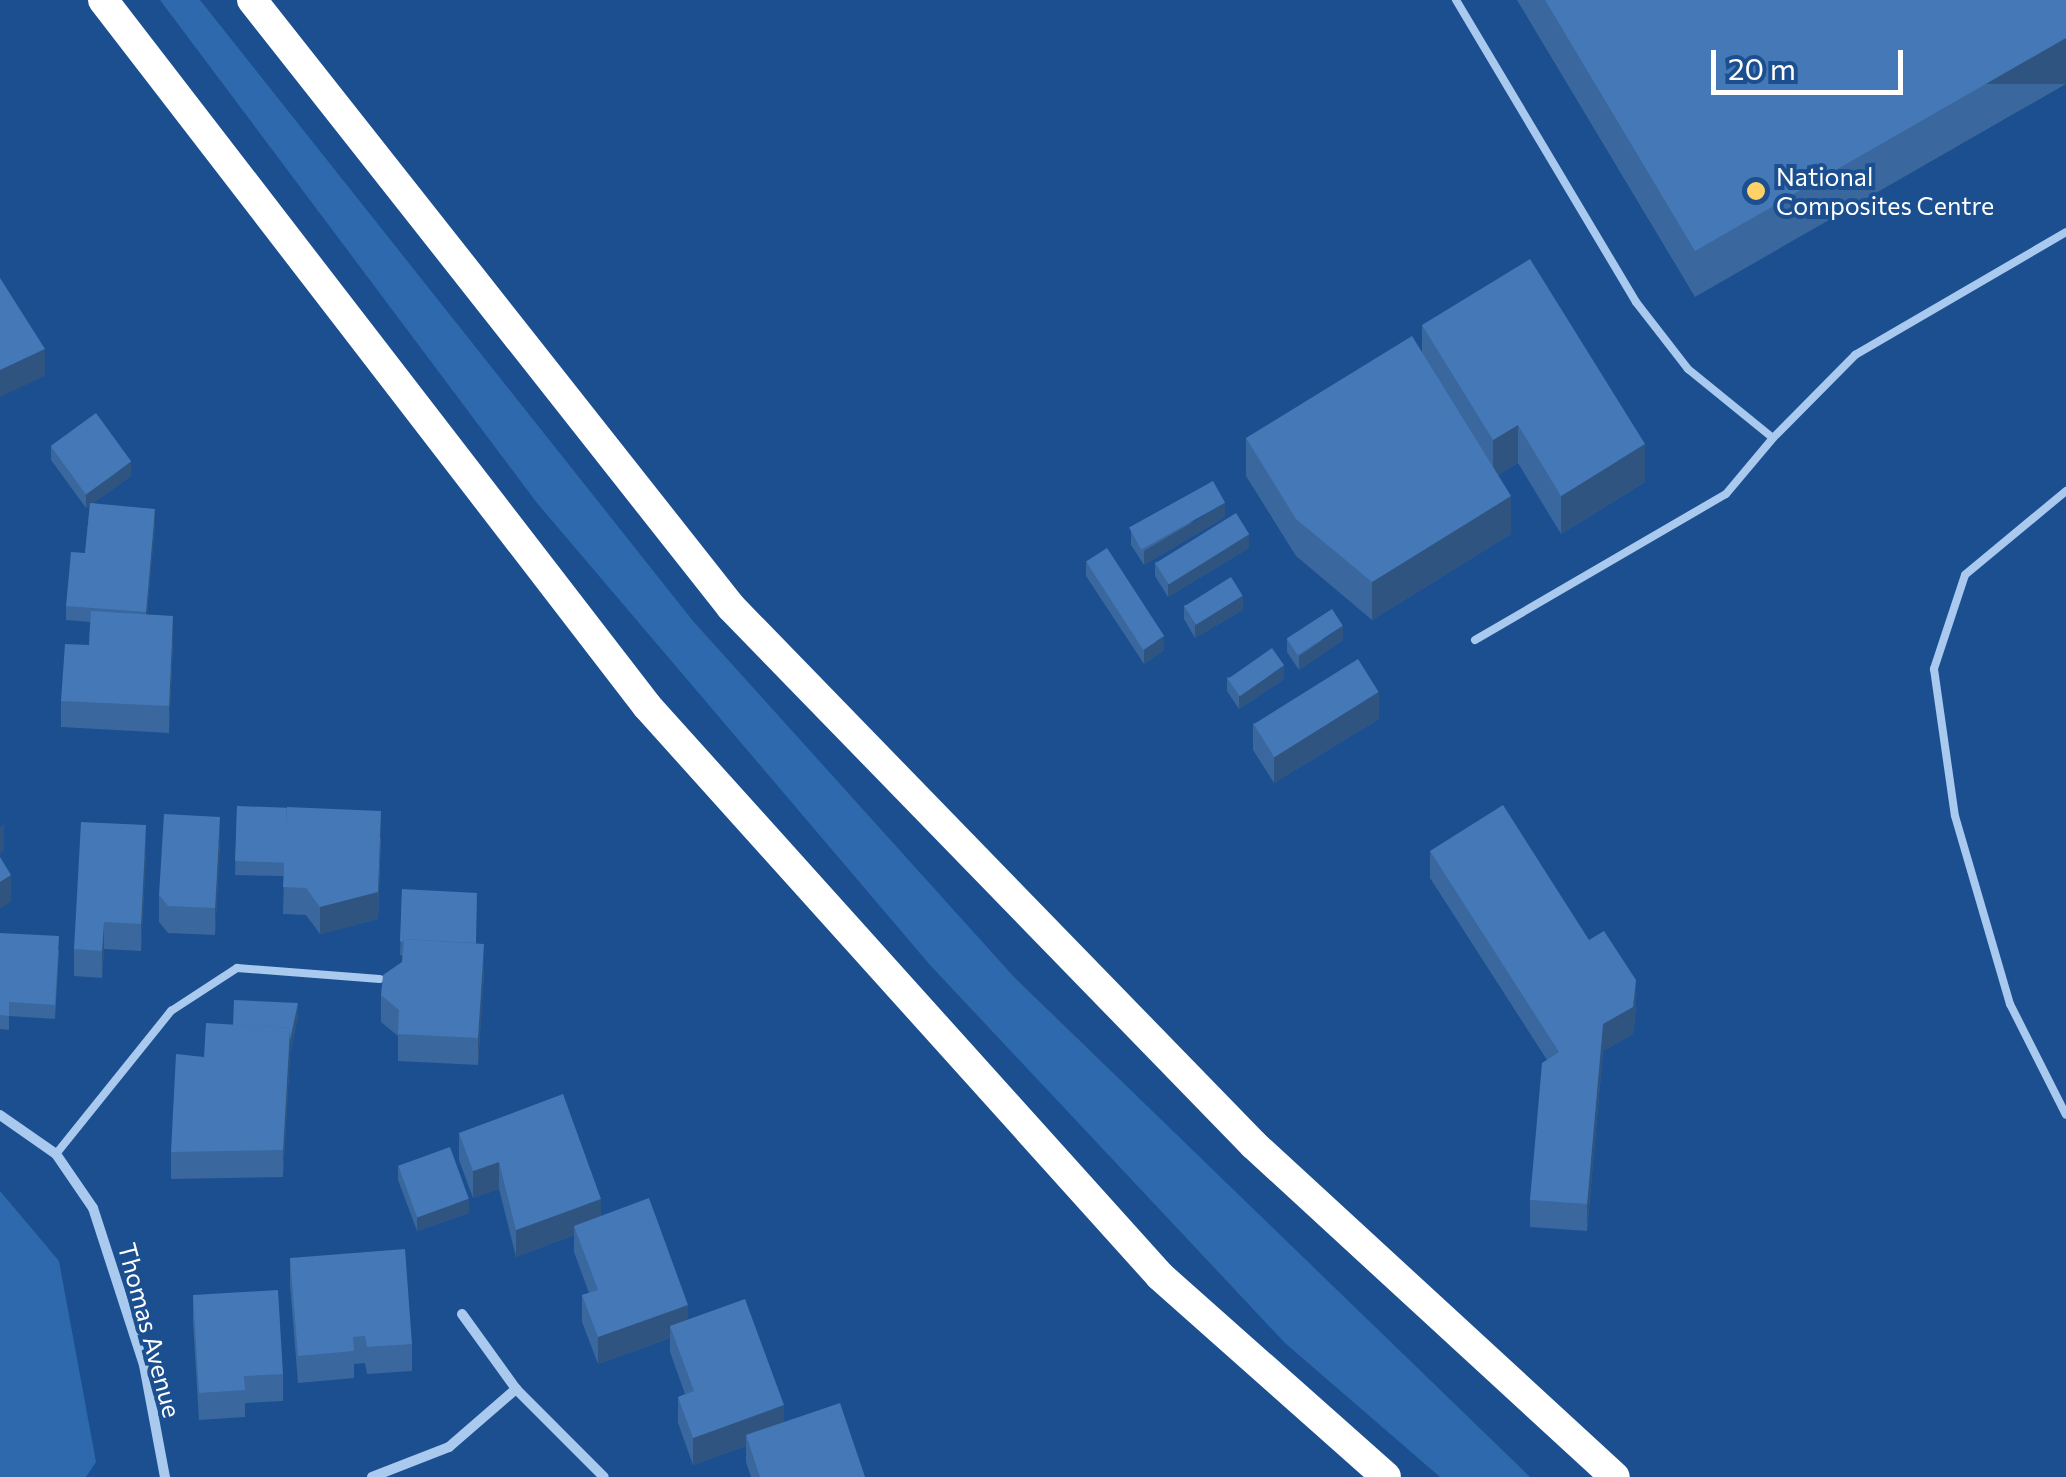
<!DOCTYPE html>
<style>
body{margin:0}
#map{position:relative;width:2066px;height:1477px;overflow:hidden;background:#1b4f8f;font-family:Commissioner,sans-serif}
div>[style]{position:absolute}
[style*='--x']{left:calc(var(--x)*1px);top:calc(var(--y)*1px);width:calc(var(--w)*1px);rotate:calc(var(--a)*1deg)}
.green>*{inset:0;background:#2e69ad}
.lane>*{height:8px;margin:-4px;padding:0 4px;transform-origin:4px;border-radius:4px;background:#a9c9ee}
.street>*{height:10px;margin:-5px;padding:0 5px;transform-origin:5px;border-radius:5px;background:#a9c9ee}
.highway>*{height:30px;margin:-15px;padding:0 15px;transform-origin:15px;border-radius:15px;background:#fff}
.wall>*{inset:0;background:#3a679d}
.shaded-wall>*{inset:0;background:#305480;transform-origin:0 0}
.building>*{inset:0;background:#4478b7;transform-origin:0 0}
.dots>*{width:28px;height:28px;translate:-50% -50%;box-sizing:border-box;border:5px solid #1b4f8f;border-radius:50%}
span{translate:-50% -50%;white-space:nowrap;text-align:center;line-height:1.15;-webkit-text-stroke:8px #1b4f8f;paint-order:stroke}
.poi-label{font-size:25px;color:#fff}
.left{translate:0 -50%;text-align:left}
.street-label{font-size:25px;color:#fff}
.scale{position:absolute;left:1711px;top:50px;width:192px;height:45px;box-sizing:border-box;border:5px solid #fff;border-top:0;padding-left:12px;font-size:30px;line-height:35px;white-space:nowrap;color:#fff;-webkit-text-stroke:8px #1b4f8f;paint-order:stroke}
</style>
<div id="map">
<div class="green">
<i style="clip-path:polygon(160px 0,200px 0,693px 621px,1014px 977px,1530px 1477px,1440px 1477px,1285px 1343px,930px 965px,537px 503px)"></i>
<i style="clip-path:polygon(0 1191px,59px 1261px,96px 1462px,86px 1477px,0 1477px)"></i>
</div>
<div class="lane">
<i style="--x:1456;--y:0;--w:352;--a:59.2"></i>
<i style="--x:1636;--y:302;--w:85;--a:52.2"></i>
<i style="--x:1688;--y:369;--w:109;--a:39.1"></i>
<i style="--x:1773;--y:438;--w:117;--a:-45.3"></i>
<i style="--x:1855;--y:355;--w:244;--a:-30.2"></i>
<i style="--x:2066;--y:491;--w:131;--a:140.3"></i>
<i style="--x:1965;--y:575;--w:99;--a:108.3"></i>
<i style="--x:1934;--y:669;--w:148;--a:81.9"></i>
<i style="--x:1955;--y:816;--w:196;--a:73.7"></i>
<i style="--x:2010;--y:1004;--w:124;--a:63.2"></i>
<i style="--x:1475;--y:640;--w:290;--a:-30.2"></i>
<i style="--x:1726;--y:494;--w:73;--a:-50"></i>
<i style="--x:56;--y:1154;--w:184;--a:-51.2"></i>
<i style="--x:171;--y:1011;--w:79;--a:-33.1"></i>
<i style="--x:237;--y:968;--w:143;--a:4.4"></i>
</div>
<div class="street">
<i style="--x:0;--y:1115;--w:68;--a:34.9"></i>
<i style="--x:56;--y:1154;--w:65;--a:55.6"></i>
<i style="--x:93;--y:1208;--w:165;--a:72"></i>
<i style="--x:144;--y:1365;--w:114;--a:79.4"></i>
<i style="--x:462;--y:1314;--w:92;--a:54.2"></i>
<i style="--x:372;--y:1477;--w:83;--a:-21.3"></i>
<i style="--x:449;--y:1447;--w:89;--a:-40.9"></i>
<i style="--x:516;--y:1389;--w:124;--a:45"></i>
</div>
<div class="highway">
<i style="--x:103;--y:0;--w:891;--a:52.38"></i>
<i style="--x:647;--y:706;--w:767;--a:48.01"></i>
<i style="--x:1160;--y:1276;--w:302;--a:41.6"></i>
<i style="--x:252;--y:0;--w:773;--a:51.72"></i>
<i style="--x:731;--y:607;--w:750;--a:45.81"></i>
<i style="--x:1254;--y:1145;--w:490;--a:42.6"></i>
</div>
<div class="wall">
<i style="clip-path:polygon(1517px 0,2066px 0,2066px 84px,1695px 297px)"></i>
<i style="clip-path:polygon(1422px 325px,1645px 482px,1561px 534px,1518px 463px,1498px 475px,1511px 534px,1372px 620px,1296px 556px,1246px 476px,1246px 438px,1422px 352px)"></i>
<i style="clip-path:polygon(51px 446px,131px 476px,93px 503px,155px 523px,147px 614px,173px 642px,169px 733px,61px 727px,61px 701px,89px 645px,90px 622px,66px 620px,66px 606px,85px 553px,90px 505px,86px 508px,51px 460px)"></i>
<i style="clip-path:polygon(1225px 517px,1144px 565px,1131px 545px,1131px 531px)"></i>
<i style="clip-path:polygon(1249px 548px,1168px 597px,1155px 576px,1155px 562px)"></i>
<i style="clip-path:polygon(1086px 562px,1164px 650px,1144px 664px,1086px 576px)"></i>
<i style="clip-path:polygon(1184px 605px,1243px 610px,1195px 638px,1184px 619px)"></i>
<i style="clip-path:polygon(1287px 638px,1343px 640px,1299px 670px,1287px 652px)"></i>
<i style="clip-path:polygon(1227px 677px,1284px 679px,1239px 709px,1227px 691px)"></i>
<i style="clip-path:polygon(1379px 719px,1274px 783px,1253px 750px,1253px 723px)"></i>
<i style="clip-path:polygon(237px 806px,381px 838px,378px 919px,320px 934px,306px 915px,283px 914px,284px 876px,235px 875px)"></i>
<i style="clip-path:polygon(220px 844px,215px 935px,168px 933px,159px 922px,159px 895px)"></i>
<i style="clip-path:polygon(1430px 851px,1589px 940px,1636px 1007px,1633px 1034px,1603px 1051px,1587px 1231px,1530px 1227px,1530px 1200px,1547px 1060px,1430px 878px)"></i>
<i style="clip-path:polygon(146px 852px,141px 951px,104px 949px,102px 978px,74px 976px,74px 949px)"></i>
<i style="clip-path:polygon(402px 889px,476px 943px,484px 971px,478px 1065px,398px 1061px,398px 1036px,381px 1022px,381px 995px,402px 962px,403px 956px,400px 955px)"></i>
<i style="clip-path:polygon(0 933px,59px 950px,55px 1019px,9px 1016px,9px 1030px,0 1029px)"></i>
<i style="clip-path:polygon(298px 1017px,290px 1054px,283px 1177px,171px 1179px,171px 1152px,233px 1025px)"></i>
<i style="clip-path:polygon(459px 1133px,601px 1216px,688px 1319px,784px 1422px,865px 1477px,751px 1477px,746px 1462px,746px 1446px,693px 1465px,678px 1423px,678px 1397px,685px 1394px,670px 1352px,670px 1338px,598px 1364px,582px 1322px,582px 1295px,589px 1293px,574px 1252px,574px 1235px,516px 1257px,499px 1189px,473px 1198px,459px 1160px)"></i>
<i style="clip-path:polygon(398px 1166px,469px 1213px,417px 1231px,398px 1180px)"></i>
<i style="clip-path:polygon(290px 1258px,412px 1344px,412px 1371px,367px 1374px,365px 1363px,354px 1364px,354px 1378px,298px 1383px,290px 1285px)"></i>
<i style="clip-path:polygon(193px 1295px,283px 1374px,283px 1401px,245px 1403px,245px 1417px,199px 1420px,193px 1322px)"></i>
</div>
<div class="shaded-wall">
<i style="left:2066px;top:38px;width:46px;height:428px;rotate:90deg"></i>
<i style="clip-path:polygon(45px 349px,45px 376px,0 397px,0 370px)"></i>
<i style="clip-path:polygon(1518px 425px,1518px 463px,1493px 478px,1493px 440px)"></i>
<i style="clip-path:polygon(1645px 444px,1645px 482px,1561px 534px,1561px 496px)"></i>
<i style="clip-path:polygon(131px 462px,131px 476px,86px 508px,86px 494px)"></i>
<i style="clip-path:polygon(1511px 496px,1511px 534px,1372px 620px,1372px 582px)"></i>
<i style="clip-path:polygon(1225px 503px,1225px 517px,1144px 565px,1144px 551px)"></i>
<i style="clip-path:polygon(155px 509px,155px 523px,146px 626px,146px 612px)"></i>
<i style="clip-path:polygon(1249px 534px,1249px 548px,1168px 597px,1168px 583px)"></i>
<i style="clip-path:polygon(1243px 596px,1243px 610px,1195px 638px,1195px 624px)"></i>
<i style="clip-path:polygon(173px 616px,173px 642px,169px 733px,169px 706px)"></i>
<i style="clip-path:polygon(1343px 626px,1343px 640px,1299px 670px,1299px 656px)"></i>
<i style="clip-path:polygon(1164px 636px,1164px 650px,1144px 664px,1144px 650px)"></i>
<i style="clip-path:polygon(1284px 665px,1284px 679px,1239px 709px,1239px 695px)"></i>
<i style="clip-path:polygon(1379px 692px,1379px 719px,1274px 783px,1274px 756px)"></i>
<i style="clip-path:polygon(381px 811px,378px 919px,320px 934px,320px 907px)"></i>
<i style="clip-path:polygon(220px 817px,220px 844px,215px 935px,215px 908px)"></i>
<i style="clip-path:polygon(4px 824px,4px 851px,0 854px,0 827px)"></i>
<i style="clip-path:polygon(146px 825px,146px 852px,141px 951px,141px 924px)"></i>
<i style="clip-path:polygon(11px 875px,11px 902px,0 909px,0 882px)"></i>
<i style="clip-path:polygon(104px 922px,104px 949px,102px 978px,102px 951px)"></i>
<i style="clip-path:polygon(484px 944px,484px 971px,478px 1065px,478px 1038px)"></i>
<i style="clip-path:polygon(1636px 980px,1636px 1007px,1633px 1034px,1603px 1051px,1587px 1231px,1587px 1204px,1603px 1024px)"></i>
<i style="clip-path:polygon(298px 1003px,298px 1017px,290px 1054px,283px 1177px,283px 1150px,290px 1028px)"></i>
<i style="clip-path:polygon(499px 1162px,499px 1189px,473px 1198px,473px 1171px)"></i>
<i style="clip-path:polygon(469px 1199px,469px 1213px,417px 1231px,417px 1217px)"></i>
<i style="clip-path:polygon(601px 1199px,601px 1225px,574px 1226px,574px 1235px,516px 1257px,516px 1230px)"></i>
<i style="clip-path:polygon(688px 1305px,688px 1332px,670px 1326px,670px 1338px,598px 1364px,598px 1337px)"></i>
<i style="clip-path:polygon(784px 1405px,784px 1432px,746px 1435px,746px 1446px,693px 1465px,693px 1438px)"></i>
</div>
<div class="building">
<i style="clip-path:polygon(1545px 0,2066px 0,2066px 38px,1695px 251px)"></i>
<i style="clip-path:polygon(1530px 259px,1645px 444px,1561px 496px,1518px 425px,1493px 440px,1422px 325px)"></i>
<i style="clip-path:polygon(0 278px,45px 349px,0 370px)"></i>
<i style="clip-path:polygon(1412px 336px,1511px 496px,1372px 582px,1296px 519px,1246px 438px)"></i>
<i style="left:96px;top:413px;width:60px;height:56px;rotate:54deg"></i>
<i style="left:1213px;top:481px;width:25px;height:96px;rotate:61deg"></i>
<i style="clip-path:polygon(90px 503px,155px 509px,146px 612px,66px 606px,71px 552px,85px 553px)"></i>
<i style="left:1236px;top:513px;width:25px;height:95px;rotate:58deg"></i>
<i style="left:1107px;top:548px;width:105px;height:25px;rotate:57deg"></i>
<i style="left:1231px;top:577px;width:22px;height:55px;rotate:58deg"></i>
<i style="left:1332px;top:609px;width:20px;height:54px;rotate:57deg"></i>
<i style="clip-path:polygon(91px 611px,173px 616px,169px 706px,61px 701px,65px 644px,89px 645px)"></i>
<i style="left:1272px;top:648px;width:21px;height:54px;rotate:55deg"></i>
<i style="left:1358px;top:659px;width:39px;height:123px;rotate:58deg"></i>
<i style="clip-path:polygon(1503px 805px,1589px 940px,1604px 931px,1636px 980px,1633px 1007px,1603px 1024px,1587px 1204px,1530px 1200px,1542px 1063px,1559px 1052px,1430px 851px)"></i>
<i style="left:237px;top:806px;width:50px;height:55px;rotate:2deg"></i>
<i style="clip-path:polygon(287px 807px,381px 811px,378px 892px,320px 907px,306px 888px,283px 887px)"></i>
<i style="clip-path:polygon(164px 814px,220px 817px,215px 908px,168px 906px,159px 895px)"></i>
<i style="clip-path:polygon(81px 822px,146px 825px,141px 924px,104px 922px,102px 951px,74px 949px)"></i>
<i style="clip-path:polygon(0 857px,11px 875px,0 882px)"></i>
<i style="clip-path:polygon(402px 889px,477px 893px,476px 943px,404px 939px,403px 942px,400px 941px)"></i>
<i style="clip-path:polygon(0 933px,59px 936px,55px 1005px,9px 1002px,9px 1016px,0 1015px)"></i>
<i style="clip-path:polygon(404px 939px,484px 944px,478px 1038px,398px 1034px,399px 1010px,381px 995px,383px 975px,402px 962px)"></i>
<i style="clip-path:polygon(234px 1000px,298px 1003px,290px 1040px,290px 1028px,233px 1025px)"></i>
<i style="clip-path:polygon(206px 1023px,290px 1028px,283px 1150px,171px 1152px,176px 1054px,204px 1057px)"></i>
<i style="clip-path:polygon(563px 1094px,601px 1199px,516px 1230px,499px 1162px,473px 1171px,459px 1133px)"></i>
<i style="left:450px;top:1147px;width:55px;height:55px;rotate:70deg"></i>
<i style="clip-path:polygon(649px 1198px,688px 1305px,598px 1337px,582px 1295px,598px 1290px,574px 1226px)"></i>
<i style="clip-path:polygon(405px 1249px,412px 1344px,367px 1347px,365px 1336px,353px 1337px,354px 1351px,298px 1356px,290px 1258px)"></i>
<i style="clip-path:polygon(278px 1290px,283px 1374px,244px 1376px,245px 1390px,199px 1393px,193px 1295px)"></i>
<i style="clip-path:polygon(745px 1299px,784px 1405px,693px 1438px,678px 1397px,694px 1391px,670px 1326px)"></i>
<i style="clip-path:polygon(840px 1403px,865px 1477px,760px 1477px,746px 1435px)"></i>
</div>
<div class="dots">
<i style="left:1756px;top:191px;background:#ffd166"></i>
</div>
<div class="poi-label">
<span class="left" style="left:1776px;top:191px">National<br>Composites Centre</span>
</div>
<div class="street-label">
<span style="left:150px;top:1330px;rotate:75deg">Thomas Avenue</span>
</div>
<div class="scale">20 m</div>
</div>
